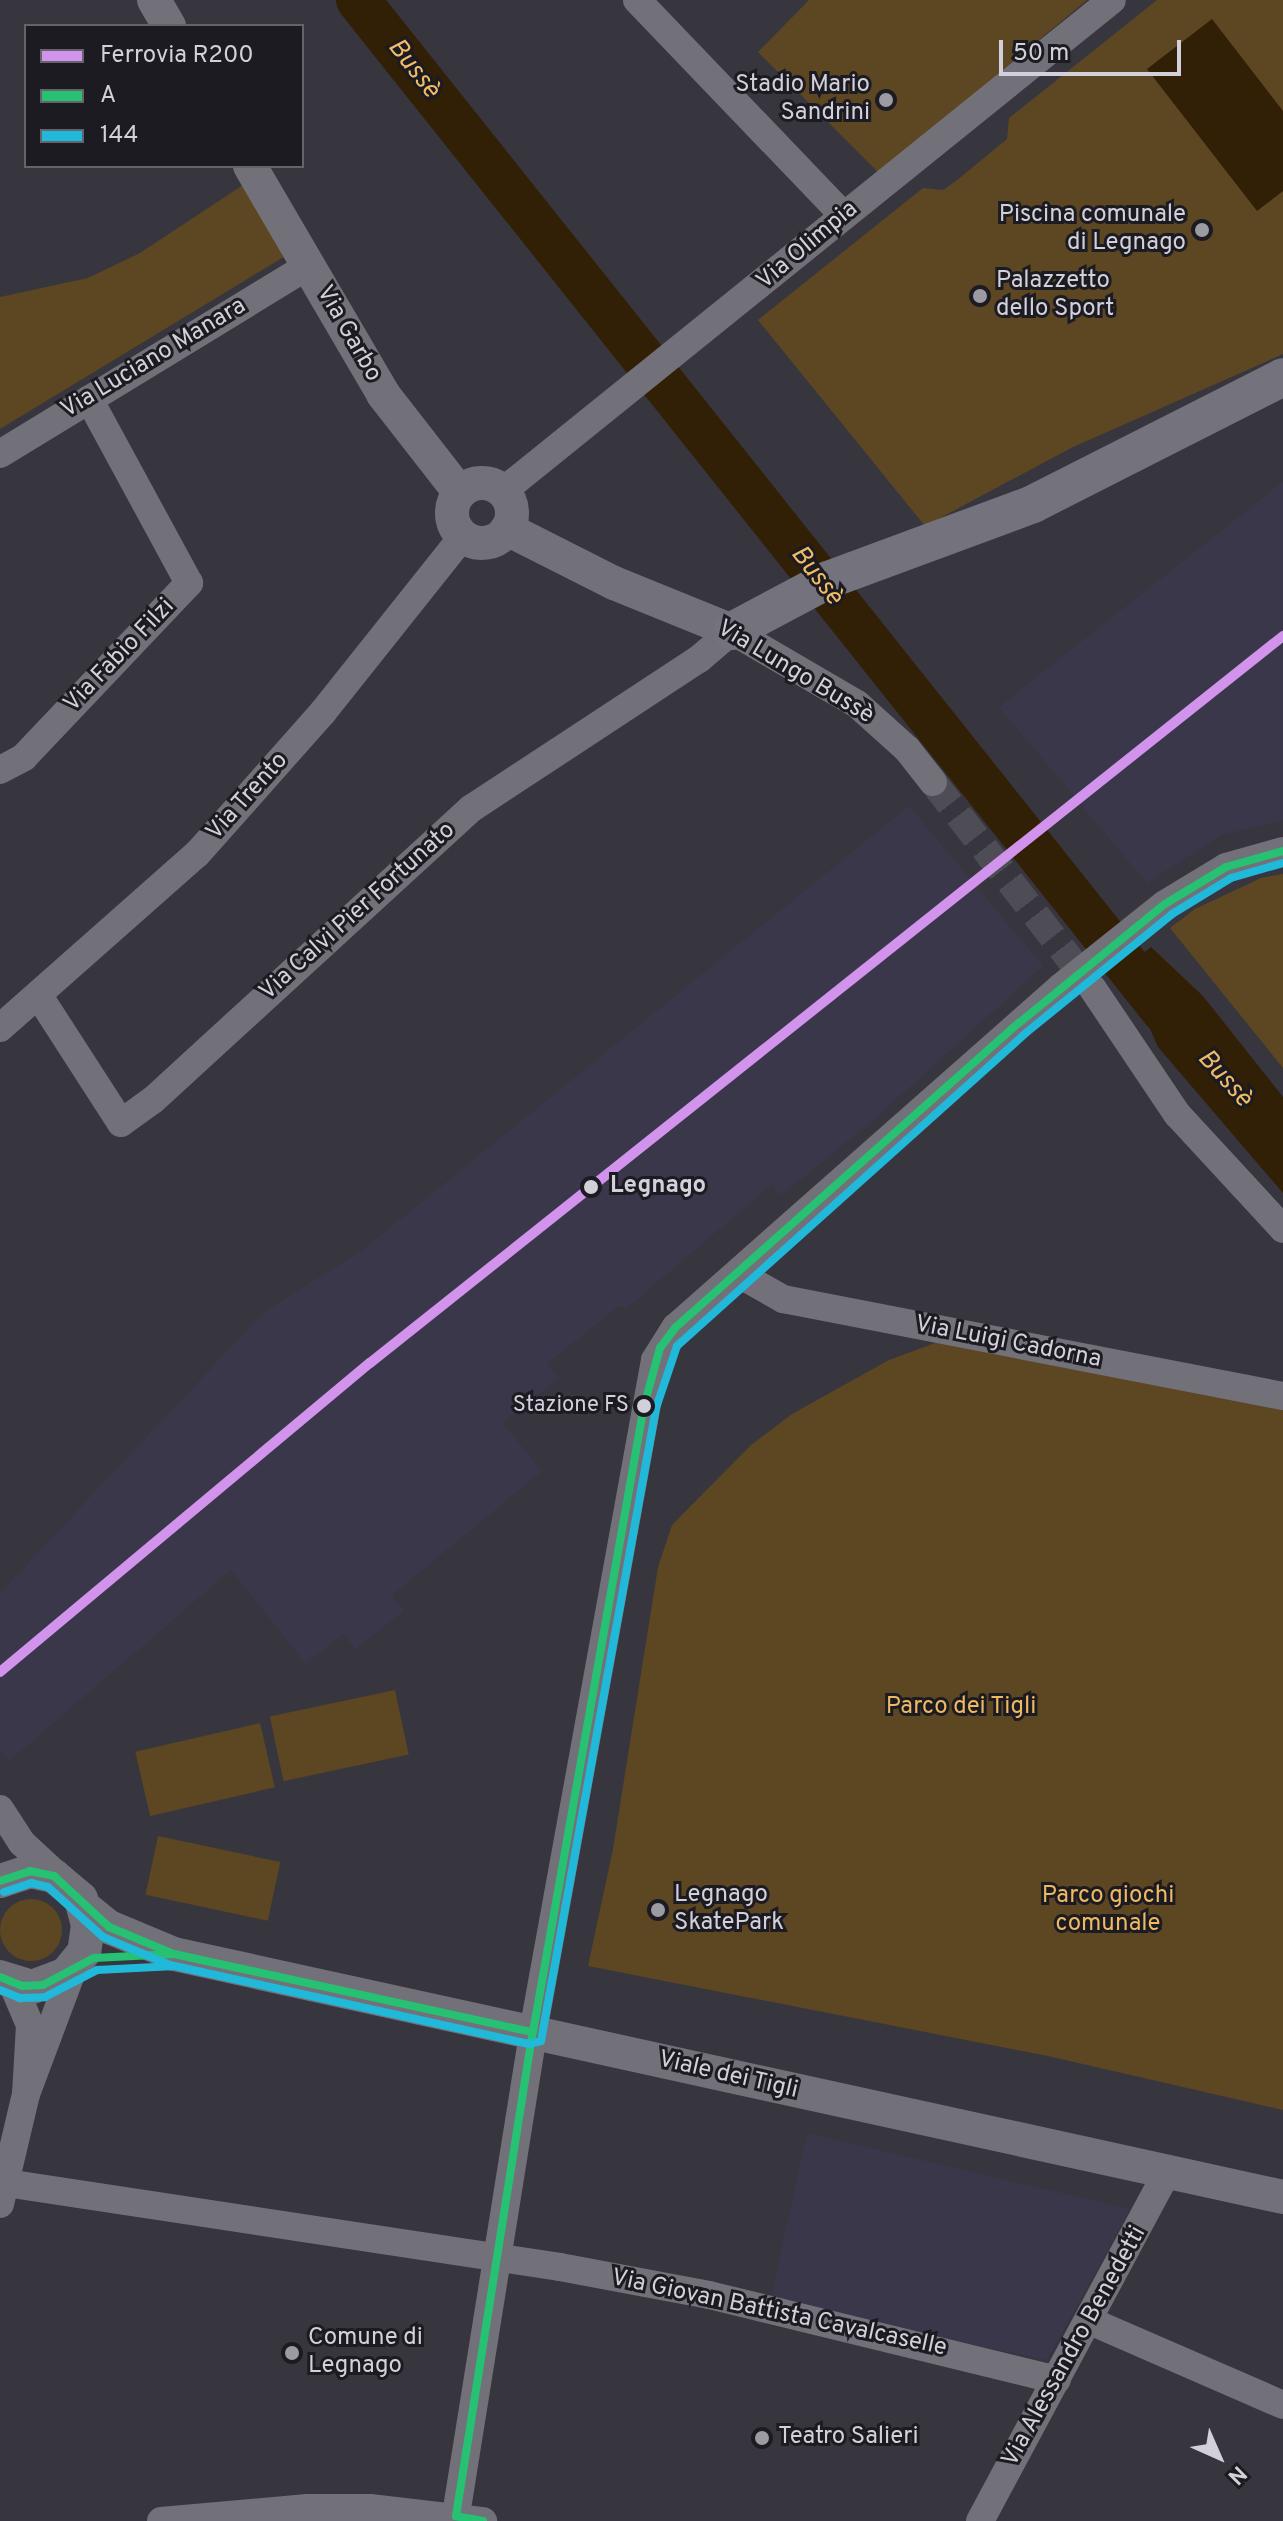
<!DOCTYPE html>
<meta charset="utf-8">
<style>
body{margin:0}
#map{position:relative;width:1283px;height:2521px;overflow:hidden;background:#37363e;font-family:Overpass,sans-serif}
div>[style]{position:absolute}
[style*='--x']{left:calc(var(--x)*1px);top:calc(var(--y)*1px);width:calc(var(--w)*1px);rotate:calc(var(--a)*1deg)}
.built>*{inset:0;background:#3a374b}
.green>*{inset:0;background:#5d4622;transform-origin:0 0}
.round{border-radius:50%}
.water>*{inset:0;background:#312006}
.river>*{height:44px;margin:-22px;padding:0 22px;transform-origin:22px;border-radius:22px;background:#312006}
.minor-tunnel>*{height:28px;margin-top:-14px;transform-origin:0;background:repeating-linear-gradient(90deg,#4e4d55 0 28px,transparent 0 42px)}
.minor>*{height:28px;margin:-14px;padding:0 14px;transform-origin:14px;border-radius:14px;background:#727079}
.tertiary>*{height:34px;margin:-17px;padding:0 17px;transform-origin:17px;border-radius:17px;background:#727079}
.tertiary>.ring{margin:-17px;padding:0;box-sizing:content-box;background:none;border:34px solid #727079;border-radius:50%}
.secondary>*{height:38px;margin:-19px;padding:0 19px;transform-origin:19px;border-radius:19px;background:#74727d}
.minor-bridge>*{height:28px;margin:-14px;padding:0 14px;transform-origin:14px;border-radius:14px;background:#727079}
.bus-1>*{height:8px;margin:-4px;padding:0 4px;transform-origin:4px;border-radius:4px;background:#26c172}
.bus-2>*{height:8px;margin:-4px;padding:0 4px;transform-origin:4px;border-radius:4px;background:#20b9da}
.rail-1>*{height:10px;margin:-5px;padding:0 5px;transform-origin:5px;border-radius:5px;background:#d193ec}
.dots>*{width:22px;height:22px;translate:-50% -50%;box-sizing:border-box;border:4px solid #1c1b22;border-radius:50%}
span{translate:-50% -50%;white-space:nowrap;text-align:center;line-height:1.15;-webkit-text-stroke:6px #1c1b22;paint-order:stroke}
.bus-label{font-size:22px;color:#d2d0da}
.right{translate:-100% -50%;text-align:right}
.poi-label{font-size:24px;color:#d2d0da}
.left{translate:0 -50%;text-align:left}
.street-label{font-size:24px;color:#d2d0da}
.stop-label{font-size:24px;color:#d2d0da;font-weight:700}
.park-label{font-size:24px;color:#edb962}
.water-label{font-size:26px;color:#f1bc66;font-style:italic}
.legend{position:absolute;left:24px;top:24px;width:280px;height:144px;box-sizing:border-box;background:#1c1b22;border:2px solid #65636c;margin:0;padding:10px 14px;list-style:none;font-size:24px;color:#d2d0da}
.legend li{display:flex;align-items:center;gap:16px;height:40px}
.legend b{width:40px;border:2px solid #65636c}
.north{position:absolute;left:1179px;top:2417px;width:80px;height:80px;-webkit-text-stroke:6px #1c1b22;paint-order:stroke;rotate:135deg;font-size:22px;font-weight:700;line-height:32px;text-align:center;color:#d2d0da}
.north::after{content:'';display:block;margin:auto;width:28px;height:36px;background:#d2d0da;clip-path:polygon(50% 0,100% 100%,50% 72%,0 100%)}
.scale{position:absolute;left:999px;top:40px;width:182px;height:36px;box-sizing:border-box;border:4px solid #d2d0da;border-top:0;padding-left:10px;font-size:24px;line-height:28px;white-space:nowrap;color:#d2d0da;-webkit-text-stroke:6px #1c1b22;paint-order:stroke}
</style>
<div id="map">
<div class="built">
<i style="clip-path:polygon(1283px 482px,1283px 820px,1221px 835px,1147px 883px,999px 707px)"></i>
<i style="clip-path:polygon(909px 806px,1043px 966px,869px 1124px,781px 1195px,771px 1185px,626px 1309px,619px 1306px,547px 1364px,558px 1379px,503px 1423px,542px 1471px,391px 1596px,404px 1611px,356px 1649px,343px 1634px,306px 1664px,231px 1570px,9px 1761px,0 1750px,0 1593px,264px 1312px,360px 1252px)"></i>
<i style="clip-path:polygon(807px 2133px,1130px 2209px,1047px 2360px,770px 2302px)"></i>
</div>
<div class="green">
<i style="clip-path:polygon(809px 0,1087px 0,879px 173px,758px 52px)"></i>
<i style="clip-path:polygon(1157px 0,1283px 0,1283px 354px,1071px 448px,925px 526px,758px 320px,923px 188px,943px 190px,956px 181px,1007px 139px,1009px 118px)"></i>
<i style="clip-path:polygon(246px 183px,287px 255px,0 429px,0 297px,88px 278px,140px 253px)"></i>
<i style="clip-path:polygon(1283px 874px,1283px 1068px,1170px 928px,1195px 909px,1261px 878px)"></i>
<i style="clip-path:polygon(946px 1339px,1283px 1402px,1283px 2110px,1048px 2056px,588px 1966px,613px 1849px,658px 1567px,672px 1525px,751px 1445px,792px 1414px,889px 1360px)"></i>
<i style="left:395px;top:1690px;width:66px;height:128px;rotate:78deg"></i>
<i style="left:260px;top:1723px;width:66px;height:128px;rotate:77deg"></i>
<i style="left:158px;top:1836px;width:125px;height:60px;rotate:12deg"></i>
<i class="round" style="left:0;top:1899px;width:62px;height:62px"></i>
</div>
<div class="water">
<i style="clip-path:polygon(1212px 19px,1283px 111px,1283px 191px,1257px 211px,1147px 69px)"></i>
<i style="clip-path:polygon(1151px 947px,1203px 996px,1283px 1097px,1283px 1193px,1158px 1047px,1146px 1020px,1113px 977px)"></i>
</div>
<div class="river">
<i style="--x:358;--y:0;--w:1294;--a:51.46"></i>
</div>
<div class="minor-tunnel">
<i style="--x:933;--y:782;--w:262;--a:52.3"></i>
</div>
<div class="minor">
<i style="--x:637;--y:0;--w:298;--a:46.2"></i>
<i style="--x:0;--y:454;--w:361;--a:-31.4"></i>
<i style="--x:503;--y:491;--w:782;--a:-38.88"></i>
<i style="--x:0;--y:770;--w:27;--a:-28"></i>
<i style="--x:24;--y:757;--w:240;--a:-46.5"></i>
<i style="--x:189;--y:583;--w:209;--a:-118.5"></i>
<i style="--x:1165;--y:904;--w:71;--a:-31.2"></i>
<i style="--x:1226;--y:867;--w:59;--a:-15.7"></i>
<i style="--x:1093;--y:989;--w:151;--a:56.1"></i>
<i style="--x:1177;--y:1114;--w:156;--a:47.3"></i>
<i style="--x:39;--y:996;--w:151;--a:57.2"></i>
<i style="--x:121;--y:1123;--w:39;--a:-36"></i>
<i style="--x:153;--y:1100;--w:432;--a:-42.5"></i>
<i style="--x:472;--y:808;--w:272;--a:-33.3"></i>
<i style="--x:699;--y:659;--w:43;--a:-40.3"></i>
<i style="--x:732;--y:631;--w:145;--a:30.3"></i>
<i style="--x:857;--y:704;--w:67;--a:42"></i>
<i style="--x:907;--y:749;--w:42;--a:51.8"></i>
<i style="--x:0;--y:1028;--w:263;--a:-41.5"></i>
<i style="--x:197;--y:854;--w:190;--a:-48.4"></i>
<i style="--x:323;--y:712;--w:225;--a:-51.5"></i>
<i style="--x:739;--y:1274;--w:51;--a:29.6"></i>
<i style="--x:783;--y:1299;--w:509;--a:10.98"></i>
<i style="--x:0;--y:1809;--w:40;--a:57.1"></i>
<i style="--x:22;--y:1843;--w:52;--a:42.6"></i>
<i style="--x:12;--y:1983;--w:46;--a:66.8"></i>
<i style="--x:30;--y:2025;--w:69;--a:93.3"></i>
<i style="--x:26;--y:2094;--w:134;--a:-69.4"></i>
<i style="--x:0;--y:2182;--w:566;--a:8.63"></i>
<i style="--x:560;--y:2267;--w:152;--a:10.6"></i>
<i style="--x:709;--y:2295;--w:358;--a:13.7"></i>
<i style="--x:0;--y:2204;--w:113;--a:-76.7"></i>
<i style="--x:1090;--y:2321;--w:210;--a:23.5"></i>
<i style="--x:161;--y:2521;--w:147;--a:-5.1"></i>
<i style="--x:307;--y:2508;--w:63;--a:0"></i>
<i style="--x:370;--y:2508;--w:114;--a:6.6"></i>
<i style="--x:455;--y:2521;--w:495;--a:-80.9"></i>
<i style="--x:533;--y:2032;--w:683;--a:-79.71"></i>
<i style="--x:655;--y:1360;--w:39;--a:-58"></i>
<i style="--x:676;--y:1327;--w:514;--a:-41.45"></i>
<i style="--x:980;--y:2521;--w:396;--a:-61.8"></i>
</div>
<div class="tertiary">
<i style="--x:154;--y:0;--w:30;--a:60"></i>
<i style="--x:250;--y:166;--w:264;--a:59.7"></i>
<i style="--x:383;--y:394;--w:125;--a:52.1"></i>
<i class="ring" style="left:452px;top:483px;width:26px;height:26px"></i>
<i style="--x:507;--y:529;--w:120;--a:26.8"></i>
<i style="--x:614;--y:583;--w:127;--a:22.1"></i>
<i style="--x:0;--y:1881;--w:32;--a:-18"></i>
<i style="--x:30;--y:1871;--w:25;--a:12"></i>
<i style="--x:54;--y:1876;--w:35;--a:40"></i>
<i style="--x:81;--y:1899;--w:27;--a:75"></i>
<i style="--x:88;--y:1925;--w:27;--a:98"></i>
<i style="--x:84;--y:1952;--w:28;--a:129"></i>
<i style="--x:66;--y:1974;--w:36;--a:159"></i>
<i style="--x:32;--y:1987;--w:34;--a:-163"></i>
<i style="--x:84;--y:1907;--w:32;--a:39"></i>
<i style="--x:109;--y:1927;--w:70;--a:22.6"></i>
<i style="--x:174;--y:1954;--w:1135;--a:12.36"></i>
</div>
<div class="secondary">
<i style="--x:732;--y:631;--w:109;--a:-28"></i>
<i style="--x:828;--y:580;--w:219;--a:-20.3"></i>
<i style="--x:1033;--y:504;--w:280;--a:-26.9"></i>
</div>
<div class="minor-bridge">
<i style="--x:1061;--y:987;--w:133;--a:-38.6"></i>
</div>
<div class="bus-1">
<i style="--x:0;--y:1881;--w:32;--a:-18"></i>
<i style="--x:30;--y:1871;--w:25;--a:12"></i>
<i style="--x:54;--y:1876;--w:75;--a:42.8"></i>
<i style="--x:109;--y:1927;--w:70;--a:22.6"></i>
<i style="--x:174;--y:1954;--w:367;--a:12.3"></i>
<i style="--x:0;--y:1977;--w:24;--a:22"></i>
<i style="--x:22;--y:1986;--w:21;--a:-3"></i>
<i style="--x:43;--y:1985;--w:58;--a:-27.9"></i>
<i style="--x:94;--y:1958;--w:80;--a:-2.9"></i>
<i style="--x:483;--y:2521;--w:27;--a:-170"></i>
<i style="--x:456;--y:2516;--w:490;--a:-81"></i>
<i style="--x:533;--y:2032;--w:636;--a:-79.95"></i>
<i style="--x:644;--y:1406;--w:60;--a:-74.6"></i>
<i style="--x:660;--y:1348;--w:26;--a:-53"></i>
<i style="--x:676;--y:1327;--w:458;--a:-41.6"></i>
<i style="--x:1019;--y:1023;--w:188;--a:-39.2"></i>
<i style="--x:1165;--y:904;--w:71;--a:-31.2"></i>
<i style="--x:1226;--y:867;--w:59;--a:-15.7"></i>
</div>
<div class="bus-2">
<i style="--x:4;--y:1892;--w:28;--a:-18"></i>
<i style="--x:31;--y:1883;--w:17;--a:13"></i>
<i style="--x:48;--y:1887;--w:74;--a:42.3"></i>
<i style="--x:103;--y:1937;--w:73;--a:22.7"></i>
<i style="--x:170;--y:1965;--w:369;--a:12.4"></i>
<i style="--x:530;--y:2044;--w:11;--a:-15"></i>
<i style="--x:541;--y:2041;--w:643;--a:-79.7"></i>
<i style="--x:656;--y:1408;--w:65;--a:-71.3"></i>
<i style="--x:677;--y:1346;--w:470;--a:-41.9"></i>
<i style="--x:1027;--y:1032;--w:187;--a:-39.1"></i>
<i style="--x:1172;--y:914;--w:69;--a:-31.4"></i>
<i style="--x:1231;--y:878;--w:54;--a:-16.1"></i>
<i style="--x:0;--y:1990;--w:22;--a:22"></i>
<i style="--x:20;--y:1998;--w:25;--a:-2"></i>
<i style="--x:45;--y:1997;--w:59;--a:-27.4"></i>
<i style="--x:97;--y:1970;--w:78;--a:-2.9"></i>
</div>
<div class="rail-1">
<i style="--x:0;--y:1672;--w:482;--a:-39.9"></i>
<i style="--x:370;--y:1363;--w:1167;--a:-38.53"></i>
</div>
<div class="dots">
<i style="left:886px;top:100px;background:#9c9aa3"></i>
<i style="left:1202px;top:230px;background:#9c9aa3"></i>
<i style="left:980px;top:296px;background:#9c9aa3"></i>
<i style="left:591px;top:1187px;background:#d2d0da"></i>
<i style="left:644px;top:1406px;background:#d2d0da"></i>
<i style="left:658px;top:1910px;background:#9c9aa3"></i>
<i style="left:292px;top:2353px;background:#9c9aa3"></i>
<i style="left:762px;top:2438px;background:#9c9aa3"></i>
</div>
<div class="bus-label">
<span class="right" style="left:629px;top:1406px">Stazione FS</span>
</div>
<div class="poi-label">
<span class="right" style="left:870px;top:100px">Stadio Mario<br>Sandrini</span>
<span class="right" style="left:1186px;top:230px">Piscina comunale<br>di Legnago</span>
<span class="left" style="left:996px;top:296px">Palazzetto<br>dello Sport</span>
<span class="left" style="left:674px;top:1910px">Legnago<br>SkatePark</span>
<span class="left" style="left:308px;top:2353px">Comune di<br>Legnago</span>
<span class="left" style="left:778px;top:2438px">Teatro Salieri</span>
</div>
<div class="street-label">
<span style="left:808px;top:246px;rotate:-40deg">Via Olimpia</span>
<span style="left:348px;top:334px;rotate:60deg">Via Garbo</span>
<span style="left:154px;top:359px;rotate:-31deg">Via Luciano Manara</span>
<span style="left:120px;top:656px;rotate:-46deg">Via Fabio Filzi</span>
<span style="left:795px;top:673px;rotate:31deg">Via Lungo Bussè</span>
<span style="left:248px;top:797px;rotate:-48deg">Via Trento</span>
<span style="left:358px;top:912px;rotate:-42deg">Via Calvi Pier Fortunato</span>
<span style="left:1008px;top:1343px;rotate:11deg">Via Luigi Cadorna</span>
<span style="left:728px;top:2076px;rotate:13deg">Viale dei Tigli</span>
<span style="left:779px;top:2314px;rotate:12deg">Via Giovan Battista Cavalcaselle</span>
<span style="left:1075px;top:2347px;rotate:-61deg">Via Alessandro Benedetti</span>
</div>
<div class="stop-label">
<span class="left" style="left:610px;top:1187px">Legnago</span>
</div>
<div class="park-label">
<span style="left:961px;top:1708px">Parco dei Tigli</span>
<span style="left:1108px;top:1911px">Parco giochi<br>comunale</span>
</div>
<div class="water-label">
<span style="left:413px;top:69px;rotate:52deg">Bussè</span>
<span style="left:816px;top:576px;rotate:52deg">Bussè</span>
<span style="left:1224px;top:1079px;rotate:48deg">Bussè</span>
</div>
<ul class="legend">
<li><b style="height:10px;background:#d193ec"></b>Ferrovia R200</li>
<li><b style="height:10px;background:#26c172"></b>A</li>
<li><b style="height:10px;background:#20b9da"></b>144</li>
</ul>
<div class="north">N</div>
<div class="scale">50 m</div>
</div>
